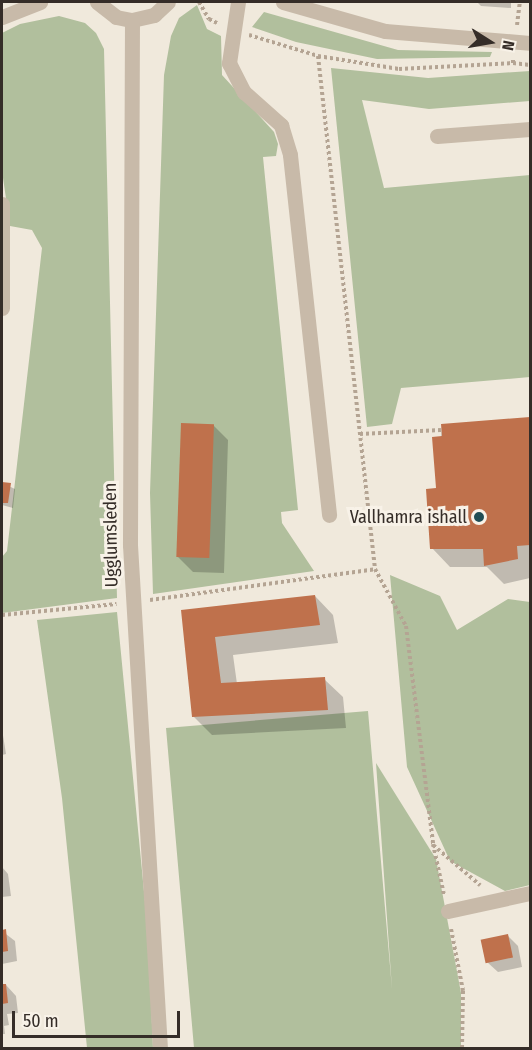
<!DOCTYPE html>
<style>
body{margin:0}
#map{position:relative;width:532px;height:1050px;overflow:hidden;background:#f0e9dc;font-family:"Fira Sans Condensed",sans-serif}
div>[style]{position:absolute}
[style*='--x']{left:calc(var(--x)*1px);top:calc(var(--y)*1px);width:calc(var(--w)*1px);rotate:calc(var(--a)*1deg)}
.green>*{inset:0;background:#b1bf9d}
.shadow>*{inset:0;background:#0003}
.building>*{inset:0;background:#bf714c;transform-origin:0 0}
.path>*{height:4px;margin-top:-2px;transform-origin:0;background:repeating-linear-gradient(90deg,#b4a493 0 3px,transparent 0 6px)}
.minor>*{height:15px;margin:-7.5px;padding:0 7.5px;transform-origin:7.5px;border-radius:7.5px;background:#c8baa9}
.dots>*{width:16px;height:16px;translate:-50% -50%;box-sizing:border-box;border:3px solid #f8f2e8;border-radius:50%}
span{translate:-50% -50%;white-space:nowrap;text-align:center;line-height:1.15;-webkit-text-stroke:6px #f8f2e8;paint-order:stroke}
.poi-label{font-size:18px;color:#352d28}
.right{translate:-100% -50%;text-align:right}
.street-label{font-size:18px;color:#352d28}
.frame{position:absolute;inset:0;border:3px solid #352d28;pointer-events:none}
.north{position:absolute;left:460px;top:12px;width:60px;height:60px;-webkit-text-stroke:4px #f8f2e8;paint-order:stroke;rotate:101deg;font-size:16px;font-weight:700;line-height:24px;text-align:center;color:#352d28}
.north::after{content:'';display:block;margin:auto;width:21px;height:27px;background:#352d28;clip-path:polygon(50% 0,100% 100%,50% 72%,0 100%)}
.scale{position:absolute;left:12px;top:1011px;width:168px;height:27px;box-sizing:border-box;border:3px solid #352d28;border-top:0;padding-left:8px;font-size:18px;line-height:21px;white-space:nowrap;color:#352d28;-webkit-text-stroke:4px #f8f2e8;paint-order:stroke}
</style>
<div id="map">
<div class="green">
<i style="clip-path:polygon(197px 5px,207px 29px,221px 36px,222px 75px,274px 132px,278px 144px,276px 156px,263px 157px,298px 510px,281px 512px,282px 523px,314px 571px,153px 594px,150px 493px,164px 75px,171px 36px,179px 18px)"></i>
<i style="clip-path:polygon(264px 12px,398px 50px,492px 52px,490px 57px,377px 59px,296px 42px,252px 27px)"></i>
<i style="clip-path:polygon(59px 16px,85px 23px,96px 33px,104px 49px,117px 598px,2px 613px,2px 557px,7px 551px,42px 248px,32px 230px,10px 226px,2px 171px,2px 33px,20px 24px)"></i>
<i style="clip-path:polygon(331px 68px,428px 78px,530px 71px,530px 101px,429px 109px,362px 100px,384px 188px,530px 175px,530px 377px,401px 388px,392px 424px,367px 427px)"></i>
<i style="clip-path:polygon(390px 575px,440px 596px,457px 630px,508px 599px,530px 602px,530px 885px,505px 891px,450px 861px,407px 767px)"></i>
<i style="clip-path:polygon(117px 612px,148px 933px,153px 1048px,87px 1048px,62px 798px,37px 620px)"></i>
<i style="clip-path:polygon(368px 711px,392px 989px,376px 763px,436px 859px,461px 993px,461px 1048px,194px 1048px,166px 728px)"></i>
</div>
<div class="shadow">
<i style="clip-path:polygon(477px 2px,511px 2px,511px 8px,481px 6px)"></i>
<i style="clip-path:polygon(530px 418px,530px 578px,504px 584px,487px 567px,450px 567px,432px 548px,442px 425px)"></i>
<i style="clip-path:polygon(213px 425px,228px 440px,224px 573px,193px 572px,178px 557px)"></i>
<i style="clip-path:polygon(2px 483px,15px 489px,13px 508px,2px 505px)"></i>
<i style="clip-path:polygon(315px 596px,333px 615px,338px 643px,233px 655px,237px 684px,324px 679px,343px 697px,346px 728px,212px 735px,193px 716px,183px 611px)"></i>
<i style="clip-path:polygon(2px 729px,6px 754px,2px 755px)"></i>
<i style="clip-path:polygon(2px 867px,8px 874px,11px 896px,2px 897px)"></i>
<i style="clip-path:polygon(2px 931px,15px 941px,17px 961px,2px 964px)"></i>
<i style="clip-path:polygon(508px 936px,518px 946px,522px 967px,498px 972px,487px 962px)"></i>
<i style="clip-path:polygon(6px 985px,16px 996px,18px 1013px,7px 1014px,9px 1025px,4px 1026px,5px 1034px,2px 1034px,2px 986px)"></i>
</div>
<div class="building">
<i style="clip-path:polygon(530px 417px,530px 545px,517px 546px,518px 559px,484px 566px,483px 549px,430px 549px,426px 489px,436px 488px,432px 437px,442px 436px,441px 424px)"></i>
<i style="left:181px;top:423px;width:33px;height:134px;rotate:2deg"></i>
<i style="clip-path:polygon(2px 482px,11px 483px,8px 503px,2px 503px)"></i>
<i style="clip-path:polygon(315px 595px,320px 625px,215px 637px,221px 683px,325px 677px,328px 710px,192px 717px,181px 610px)"></i>
<i style="clip-path:polygon(6px 929px,8px 951px,2px 952px,2px 930px)"></i>
<i style="left:508px;top:934px;width:24px;height:28px;rotate:78deg"></i>
<i style="clip-path:polygon(2px 984px,6px 984px,8px 1003px,2px 1004px)"></i>
</div>
<div class="path">
<i style="--x:199;--y:2;--w:20;--a:60"></i>
<i style="--x:209;--y:19;--w:9;--a:27"></i>
<i style="--x:517;--y:25;--w:23;--a:-83"></i>
<i style="--x:249;--y:35;--w:72;--a:16.9"></i>
<i style="--x:318;--y:56;--w:516;--a:83.66"></i>
<i style="--x:375;--y:569;--w:65;--a:61.5"></i>
<i style="--x:406;--y:626;--w:220;--a:82.9"></i>
<i style="--x:433;--y:844;--w:52;--a:77.8"></i>
<i style="--x:318;--y:56;--w:82;--a:9.1"></i>
<i style="--x:399;--y:69;--w:114;--a:-3"></i>
<i style="--x:513;--y:63;--w:4;--a:-90"></i>
<i style="--x:513;--y:63;--w:17;--a:7"></i>
<i style="--x:360;--y:434;--w:81;--a:-2.8"></i>
<i style="--x:150;--y:600;--w:227;--a:-7.8"></i>
<i style="--x:2;--y:615;--w:115;--a:-5.5"></i>
<i style="--x:433;--y:845;--w:62;--a:40.4"></i>
<i style="--x:451;--y:929;--w:63;--a:79"></i>
<i style="--x:463;--y:991;--w:57;--a:91"></i>
</div>
<div class="minor">
<i style="--x:97;--y:2;--w:24;--a:38"></i>
<i style="--x:116;--y:17;--w:16;--a:11"></i>
<i style="--x:132;--y:20;--w:23;--a:-13"></i>
<i style="--x:154;--y:15;--w:19;--a:-43"></i>
<i style="--x:238;--y:2;--w:62;--a:98.4"></i>
<i style="--x:229;--y:63;--w:33;--a:63"></i>
<i style="--x:244;--y:92;--w:50;--a:41.7"></i>
<i style="--x:281;--y:125;--w:31;--a:73"></i>
<i style="--x:290;--y:155;--w:362;--a:83.8"></i>
<i style="--x:283;--y:2;--w:106;--a:15.9"></i>
<i style="--x:385;--y:31;--w:145;--a:4.7"></i>
<i style="--x:2;--y:17;--w:41;--a:-21.5"></i>
<i style="--x:132;--y:20;--w:525;--a:90.22"></i>
<i style="--x:130;--y:545;--w:504;--a:86.59"></i>
<i style="--x:437;--y:136;--w:93;--a:-4.3"></i>
<i style="--x:2;--y:204;--w:104;--a:90"></i>
<i style="--x:448;--y:911;--w:84;--a:-12.4"></i>
</div>
<div class="dots">
<i style="left:479px;top:517px;background:#204d54"></i>
</div>
<div class="poi-label">
<span class="right" style="left:467px;top:517px">Vallhamra ishall</span>
</div>
<div class="street-label">
<span style="left:111px;top:535px;rotate:-91deg">Ugglumsleden</span>
</div>
<div class="frame"></div>
<div class="north">N</div>
<div class="scale">50 m</div>
</div>
